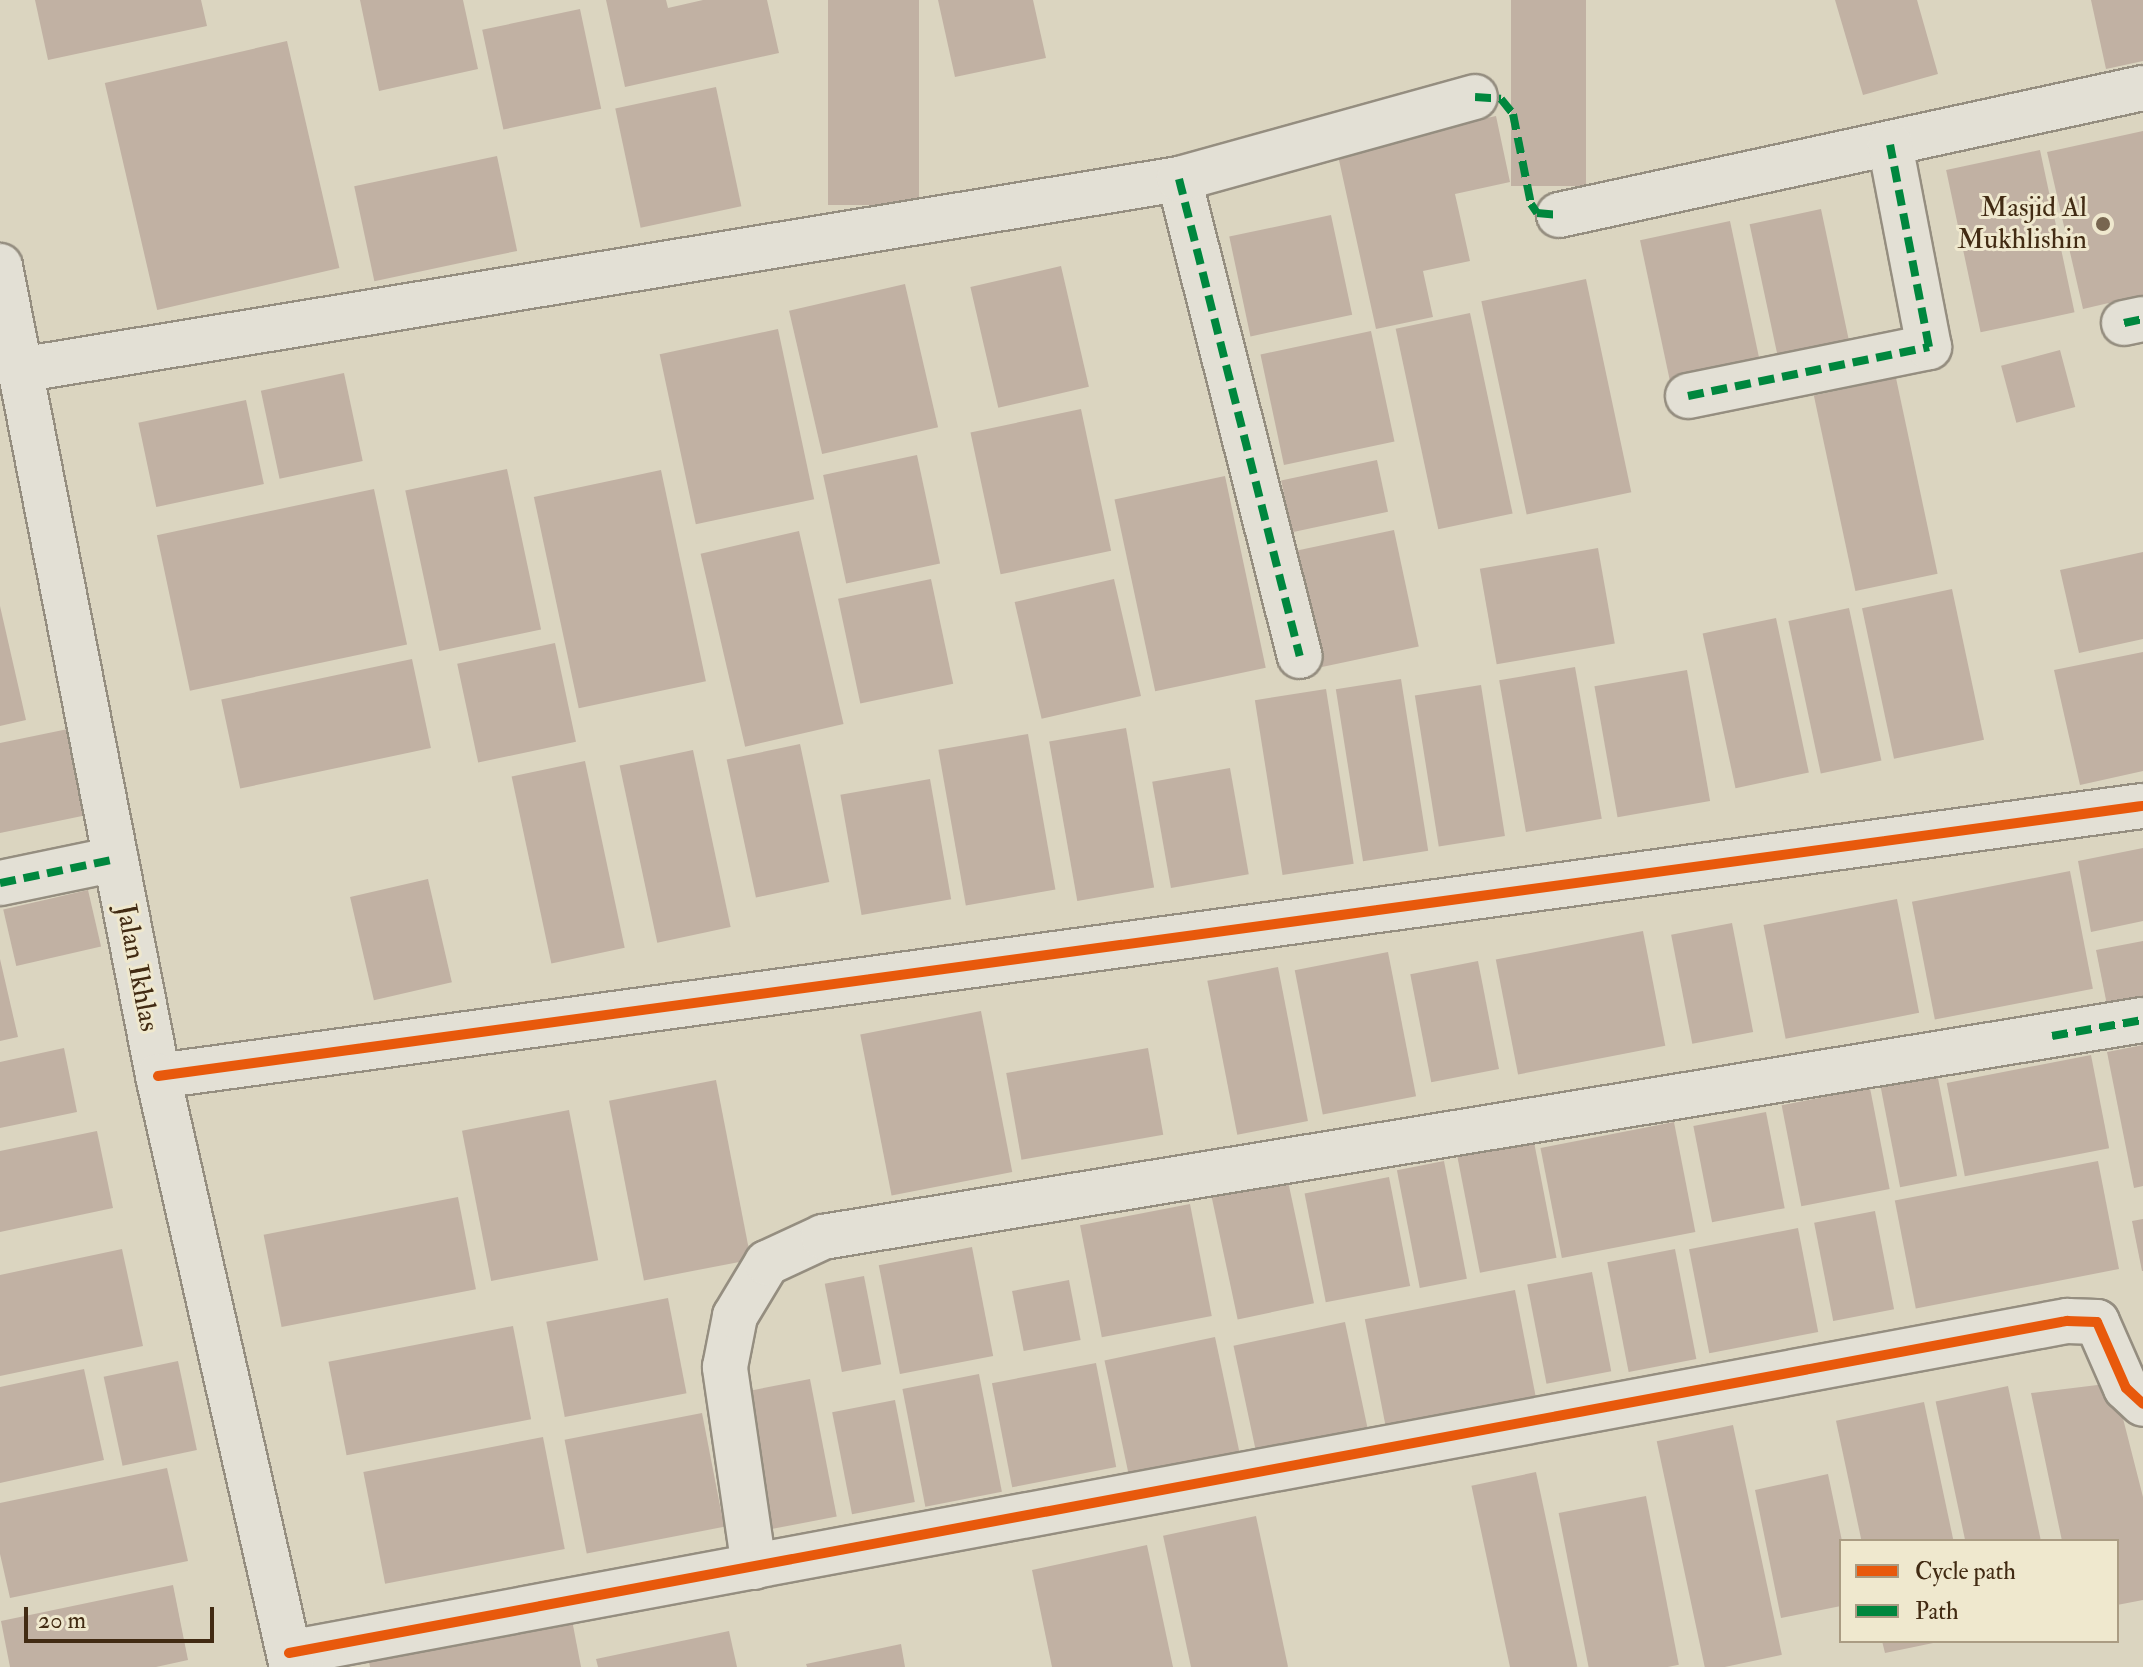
<!DOCTYPE html>
<style>
body{margin:0}
#map{position:relative;width:2143px;height:1667px;overflow:hidden;background:#dbd5c0;font-family:"IM FELL Double Pica",serif}
div>[style]{position:absolute}
[style*='--x']{left:calc(var(--x)*1px);top:calc(var(--y)*1px);width:calc(var(--w)*1px);rotate:calc(var(--a)*1deg)}
.building>*{inset:0;background:#c1b1a3;transform-origin:0 0}
.roads{filter:drop-shadow(2px 0 #958e80) drop-shadow(-2px 0 #958e80) drop-shadow(0 2px #958e80) drop-shadow(0 -2px #958e80)}
.street>*{height:44px;margin:-22px;padding:0 22px;transform-origin:22px;border-radius:22px;background:#e3e0d5}
.secondary>*{height:44px;margin:-22px;padding:0 22px;transform-origin:22px;border-radius:22px;background:#e3e0d5}
.quiet>*{height:8px;margin-top:-4px;transform-origin:0;background:repeating-linear-gradient(90deg,#00873e 0 16px,transparent 0 24px)}
.cycleway>*{height:10px;margin:-5px;padding:0 5px;transform-origin:5px;border-radius:5px;background:#e8590c}
.dots>*{width:22px;height:22px;translate:-50% -50%;box-sizing:border-box;border:4px solid #efe8ce;border-radius:50%}
span{translate:-50% -50%;white-space:nowrap;text-align:center;line-height:1.15;-webkit-text-stroke:6px #efe8ce;paint-order:stroke}
.poi-label{font-size:28px;color:#422b13}
.right{translate:-100% -50%;text-align:right}
.street-label{font-size:28px;color:#422b13}
.legend{position:absolute;left:1839px;top:1539px;width:280px;height:104px;box-sizing:border-box;background:#efe8ce;border:2px solid #aa9c83;margin:0;padding:10px 14px;list-style:none;font-size:24px;color:#422b13}
.legend li{display:flex;align-items:center;gap:16px;height:40px}
.legend b{width:40px;border:2px solid #aa9c83}
.scale{position:absolute;left:24px;top:1607px;width:190px;height:36px;box-sizing:border-box;border:4px solid #422b13;border-top:0;padding-left:10px;font-size:24px;line-height:28px;white-space:nowrap;color:#422b13;-webkit-text-stroke:6px #efe8ce;paint-order:stroke}
</style>
<div id="map">
<div class="building">
<i style="clip-path:polygon(35px 0,201px 0,207px 26px,48px 60px)"></i>
<i style="clip-path:polygon(360px 0,463px 0,478px 69px,379px 91px)"></i>
<i style="clip-path:polygon(606px 0,666px 0,668px 8px,703px 0,767px 0,779px 53px,625px 87px)"></i>
<i style="left:828px;top:0;width:91px;height:205px"></i>
<i style="clip-path:polygon(938px 0,1033px 0,1046px 58px,955px 77px)"></i>
<i style="left:1511px;top:0;width:75px;height:186px"></i>
<i style="clip-path:polygon(1835px 0,1917px 0,1938px 74px,1863px 95px)"></i>
<i style="clip-path:polygon(2091px 0,2143px 0,2143px 61px,2106px 69px)"></i>
<i style="left:580px;top:9px;width:102px;height:100px;rotate:78deg"></i>
<i style="left:287px;top:41px;width:233px;height:187px;rotate:77deg"></i>
<i style="left:716px;top:87px;width:122px;height:103px;rotate:78deg"></i>
<i style="clip-path:polygon(1496px 116px,1510px 182px,1455px 194px,1470px 261px,1423px 271px,1433px 317px,1376px 329px,1337px 151px)"></i>
<i style="clip-path:polygon(2143px 131px,2143px 295px,2083px 309px,2047px 152px)"></i>
<i style="left:2040px;top:150px;width:166px;height:96px;rotate:78deg"></i>
<i style="left:497px;top:156px;width:97px;height:146px;rotate:78deg"></i>
<i style="left:1821px;top:209px;width:140px;height:73px;rotate:78deg"></i>
<i style="left:1331px;top:215px;width:102px;height:104px;rotate:78deg"></i>
<i style="left:1730px;top:221px;width:146px;height:92px;rotate:78deg"></i>
<i style="left:1061px;top:266px;width:124px;height:93px;rotate:77deg"></i>
<i style="left:1586px;top:279px;width:218px;height:107px;rotate:78deg"></i>
<i style="left:905px;top:284px;width:147px;height:119px;rotate:77deg"></i>
<i style="left:1470px;top:313px;width:205px;height:76px;rotate:78deg"></i>
<i style="left:778px;top:329px;width:174px;height:121px;rotate:78deg"></i>
<i style="left:1371px;top:331px;width:113px;height:113px;rotate:78deg"></i>
<i style="left:2060px;top:350px;width:59px;height:61px;rotate:75deg"></i>
<i style="left:344px;top:373px;width:90px;height:85px;rotate:78deg"></i>
<i style="left:1896px;top:378px;width:200px;height:84px;rotate:78deg"></i>
<i style="left:246px;top:400px;width:86px;height:110px;rotate:78deg"></i>
<i style="left:1081px;top:409px;width:145px;height:113px;rotate:78deg"></i>
<i style="left:917px;top:455px;width:111px;height:96px;rotate:78deg"></i>
<i style="left:1377px;top:460px;width:53px;height:98px;rotate:78deg"></i>
<i style="left:507px;top:469px;width:164px;height:104px;rotate:78deg"></i>
<i style="left:661px;top:470px;width:216px;height:130px;rotate:78deg"></i>
<i style="left:1225px;top:476px;width:196px;height:113px;rotate:78deg"></i>
<i style="left:374px;top:489px;width:159px;height:222px;rotate:78deg"></i>
<i style="left:1394px;top:530px;width:119px;height:99px;rotate:78deg"></i>
<i style="left:799px;top:531px;width:198px;height:101px;rotate:77deg"></i>
<i style="left:1598px;top:548px;width:97px;height:120px;rotate:80deg"></i>
<i style="clip-path:polygon(2143px 552px,2143px 639px,2079px 653px,2060px 570px)"></i>
<i style="left:931px;top:579px;width:107px;height:95px;rotate:78deg"></i>
<i style="left:1114px;top:579px;width:120px;height:102px;rotate:77deg"></i>
<i style="left:1952px;top:589px;width:154px;height:92px;rotate:78deg"></i>
<i style="clip-path:polygon(0 606px,26px 720px,0 726px)"></i>
<i style="left:1849px;top:608px;width:156px;height:62px;rotate:78deg"></i>
<i style="left:1776px;top:618px;width:158px;height:75px;rotate:78deg"></i>
<i style="left:555px;top:643px;width:101px;height:100px;rotate:78deg"></i>
<i style="clip-path:polygon(2143px 652px,2143px 771px,2080px 785px,2054px 670px)"></i>
<i style="left:412px;top:659px;width:91px;height:195px;rotate:78deg"></i>
<i style="left:1575px;top:667px;width:154px;height:77px;rotate:80deg"></i>
<i style="left:1687px;top:670px;width:133px;height:94px;rotate:80deg"></i>
<i style="left:1401px;top:679px;width:174px;height:66px;rotate:81deg"></i>
<i style="left:1481px;top:685px;width:153px;height:67px;rotate:81deg"></i>
<i style="left:1326px;top:689px;width:177px;height:72px;rotate:81deg"></i>
<i style="left:1126px;top:728px;width:162px;height:78px;rotate:80deg"></i>
<i style="clip-path:polygon(68px 729px,87px 815px,0 833px,0 743px)"></i>
<i style="left:1028px;top:734px;width:158px;height:91px;rotate:80deg"></i>
<i style="left:800px;top:744px;width:141px;height:75px;rotate:78deg"></i>
<i style="left:693px;top:750px;width:181px;height:75px;rotate:78deg"></i>
<i style="left:585px;top:761px;width:191px;height:75px;rotate:78deg"></i>
<i style="left:1230px;top:768px;width:108px;height:79px;rotate:80deg"></i>
<i style="left:930px;top:779px;width:122px;height:91px;rotate:80deg"></i>
<i style="clip-path:polygon(2143px 848px,2143px 921px,2091px 932px,2078px 861px)"></i>
<i style="left:2070px;top:871px;width:120px;height:161px;rotate:79deg"></i>
<i style="left:428px;top:879px;width:106px;height:80px;rotate:77deg"></i>
<i style="left:88px;top:890px;width:58px;height:87px;rotate:77deg"></i>
<i style="left:1897px;top:899px;width:116px;height:136px;rotate:79deg"></i>
<i style="left:1732px;top:923px;width:111px;height:62px;rotate:79deg"></i>
<i style="left:1643px;top:931px;width:117px;height:150px;rotate:79deg"></i>
<i style="clip-path:polygon(2143px 941px,2143px 1003px,2108px 1010px,2096px 950px)"></i>
<i style="left:1388px;top:952px;width:147px;height:95px;rotate:79deg"></i>
<i style="clip-path:polygon(0 959px,18px 1037px,0 1041px)"></i>
<i style="left:1478px;top:961px;width:110px;height:69px;rotate:79deg"></i>
<i style="left:1278px;top:967px;width:157px;height:72px;rotate:79deg"></i>
<i style="left:981px;top:1011px;width:164px;height:123px;rotate:79deg"></i>
<i style="clip-path:polygon(2143px 1045px,2143px 1186px,2134px 1188px,2107px 1052px)"></i>
<i style="clip-path:polygon(64px 1048px,77px 1112px,0 1128px,0 1062px)"></i>
<i style="left:1148px;top:1048px;width:88px;height:144px;rotate:80deg"></i>
<i style="left:2091px;top:1055px;width:95px;height:147px;rotate:79deg"></i>
<i style="left:1937px;top:1073px;width:105px;height:58px;rotate:79deg"></i>
<i style="left:716px;top:1080px;width:183px;height:109px;rotate:79deg"></i>
<i style="left:1870px;top:1088px;width:103px;height:90px;rotate:79deg"></i>
<i style="left:569px;top:1110px;width:153px;height:109px;rotate:79deg"></i>
<i style="left:1766px;top:1112px;width:98px;height:74px;rotate:79deg"></i>
<i style="left:1674px;top:1122px;width:112px;height:136px;rotate:79deg"></i>
<i style="clip-path:polygon(97px 1131px,113px 1208px,0 1232px,0 1151px)"></i>
<i style="left:1534px;top:1142px;width:118px;height:78px;rotate:79deg"></i>
<i style="left:1444px;top:1161px;width:120px;height:48px;rotate:79deg"></i>
<i style="left:2098px;top:1161px;width:110px;height:207px;rotate:79deg"></i>
<i style="left:1389px;top:1177px;width:111px;height:86px;rotate:79deg"></i>
<i style="left:1288px;top:1181px;width:125px;height:78px;rotate:78deg"></i>
<i style="left:458px;top:1197px;width:94px;height:198px;rotate:79deg"></i>
<i style="left:1190px;top:1204px;width:114px;height:112px;rotate:79deg"></i>
<i style="left:1875px;top:1211px;width:100px;height:62px;rotate:79deg"></i>
<i style="clip-path:polygon(2143px 1219px,2143px 1271px,2142px 1271px,2132px 1221px)"></i>
<i style="left:1798px;top:1228px;width:106px;height:111px;rotate:79deg"></i>
<i style="left:972px;top:1247px;width:111px;height:95px;rotate:79deg"></i>
<i style="clip-path:polygon(122px 1249px,143px 1346px,0 1376px,0 1275px)"></i>
<i style="left:1675px;top:1249px;width:112px;height:69px;rotate:79deg"></i>
<i style="left:1592px;top:1272px;width:101px;height:66px;rotate:79deg"></i>
<i style="left:864px;top:1276px;width:90px;height:40px;rotate:79deg"></i>
<i style="left:1069px;top:1280px;width:61px;height:58px;rotate:79deg"></i>
<i style="left:1515px;top:1290px;width:115px;height:153px;rotate:79deg"></i>
<i style="left:668px;top:1298px;width:97px;height:124px;rotate:79deg"></i>
<i style="left:1345px;top:1322px;width:110px;height:114px;rotate:78deg"></i>
<i style="left:513px;top:1326px;width:95px;height:188px;rotate:79deg"></i>
<i style="left:1215px;top:1337px;width:117px;height:113px;rotate:78deg"></i>
<i style="left:178px;top:1361px;width:91px;height:76px;rotate:78deg"></i>
<i style="left:1096px;top:1363px;width:106px;height:106px;rotate:79deg"></i>
<i style="clip-path:polygon(84px 1369px,104px 1460px,0 1483px,0 1387px)"></i>
<i style="left:979px;top:1374px;width:120px;height:78px;rotate:79deg"></i>
<i style="left:810px;top:1379px;width:140px;height:65px;rotate:79deg"></i>
<i style="clip-path:polygon(2114px 1383px,2143px 1497px,2143px 1600px,2117px 1605px,2117px 1541px,2062px 1541px,2031px 1393px)"></i>
<i style="left:2008px;top:1386px;width:158px;height:74px;rotate:78deg"></i>
<i style="left:895px;top:1400px;width:104px;height:64px;rotate:79deg"></i>
<i style="left:1924px;top:1402px;width:142px;height:90px;rotate:78deg"></i>
<i style="left:702px;top:1413px;width:116px;height:140px;rotate:79deg"></i>
<i style="left:1733px;top:1425px;width:235px;height:78px;rotate:78deg"></i>
<i style="left:543px;top:1437px;width:114px;height:183px;rotate:79deg"></i>
<i style="clip-path:polygon(167px 1468px,188px 1561px,10px 1598px,0 1554px,0 1503px)"></i>
<i style="left:1536px;top:1472px;width:199px;height:66px;rotate:78deg"></i>
<i style="clip-path:polygon(1828px 1474px,1842px 1541px,1841px 1606px,1781px 1618px,1755px 1490px)"></i>
<i style="left:1646px;top:1496px;width:172px;height:89px;rotate:79deg"></i>
<i style="left:1256px;top:1516px;width:154px;height:95px;rotate:78deg"></i>
<i style="clip-path:polygon(1147px 1545px,1173px 1667px,1052px 1667px,1032px 1570px)"></i>
<i style="clip-path:polygon(173px 1585px,188px 1660px,156px 1667px,10px 1667px,1px 1621px)"></i>
<i style="clip-path:polygon(572px 1620px,581px 1667px,370px 1667px,369px 1662px)"></i>
<i style="clip-path:polygon(729px 1631px,737px 1667px,598px 1667px,596px 1659px)"></i>
<i style="clip-path:polygon(1882px 1641px,1938px 1641px,1938px 1642px,1885px 1653px)"></i>
<i style="clip-path:polygon(901px 1644px,905px 1667px,807px 1667px,806px 1664px)"></i>
</div>
<div class="roads">
<div class="street">
<i style="--x:1179;--y:179;--w:492;--a:75.8"></i>
<i style="--x:1559;--y:215;--w:598;--a:-12.27"></i>
<i style="--x:2124;--y:323;--w:19;--a:-12"></i>
<i style="--x:20;--y:370;--w:1175;--a:-9.36"></i>
<i style="--x:1179;--y:179;--w:307;--a:-15.5"></i>
<i style="--x:1688;--y:396;--w:246;--a:-11.5"></i>
<i style="--x:1929;--y:347;--w:206;--a:-100.9"></i>
<i style="--x:0;--y:883;--w:118;--a:-11.7"></i>
<i style="--x:158;--y:1076;--w:2003;--a:-7.75"></i>
<i style="--x:754;--y:1567;--w:202;--a:-98.3"></i>
<i style="--x:725;--y:1367;--w:52;--a:-78.9"></i>
<i style="--x:735;--y:1316;--w:62;--a:-58.9"></i>
<i style="--x:767;--y:1263;--w:62;--a:-24.9"></i>
<i style="--x:823;--y:1237;--w:1338;--a:-9.34"></i>
<i style="--x:289;--y:1653;--w:1809;--a:-10.58"></i>
<i style="--x:2067;--y:1321;--w:30;--a:2"></i>
<i style="--x:2097;--y:1322;--w:72;--a:66.3"></i>
<i style="--x:2126;--y:1388;--w:23;--a:43"></i>
</div>
<div class="secondary">
<i style="--x:0;--y:266;--w:825;--a:78.96"></i>
<i style="--x:158;--y:1076;--w:606;--a:77.23"></i>
</div>
</div>
<div class="quiet">
<i style="--x:1475;--y:97;--w:26;--a:4"></i>
<i style="--x:1501;--y:99;--w:19;--a:51"></i>
<i style="--x:1513;--y:114;--w:92;--a:78.7"></i>
<i style="--x:1531;--y:204;--w:11;--a:56"></i>
<i style="--x:1537;--y:213;--w:22;--a:5"></i>
<i style="--x:1179;--y:179;--w:492;--a:75.8"></i>
<i style="--x:2124;--y:323;--w:19;--a:-12"></i>
<i style="--x:1688;--y:396;--w:246;--a:-11.5"></i>
<i style="--x:1929;--y:347;--w:206;--a:-100.9"></i>
<i style="--x:0;--y:883;--w:118;--a:-11.7"></i>
<i style="--x:2052;--y:1036;--w:92;--a:-10"></i>
</div>
<div class="cycleway">
<i style="--x:158;--y:1076;--w:2003;--a:-7.75"></i>
<i style="--x:289;--y:1653;--w:1809;--a:-10.58"></i>
<i style="--x:2067;--y:1321;--w:30;--a:2"></i>
<i style="--x:2097;--y:1322;--w:72;--a:66.3"></i>
<i style="--x:2126;--y:1388;--w:23;--a:43"></i>
</div>
<div class="dots">
<i style="left:2103px;top:224px;background:#786650"></i>
</div>
<div class="poi-label">
<span class="right" style="left:2087px;top:224px">Masjid Al<br>Mukhlishin</span>
</div>
<div class="street-label">
<span style="left:137px;top:968px;rotate:79deg">Jalan Ikhlas</span>
</div>
<ul class="legend">
<li><b style="height:10px;background:#e8590c"></b>Cycle path</li>
<li><b style="height:10px;background:#00873e"></b>Path</li>
</ul>
<div class="scale">20 m</div>
</div>
